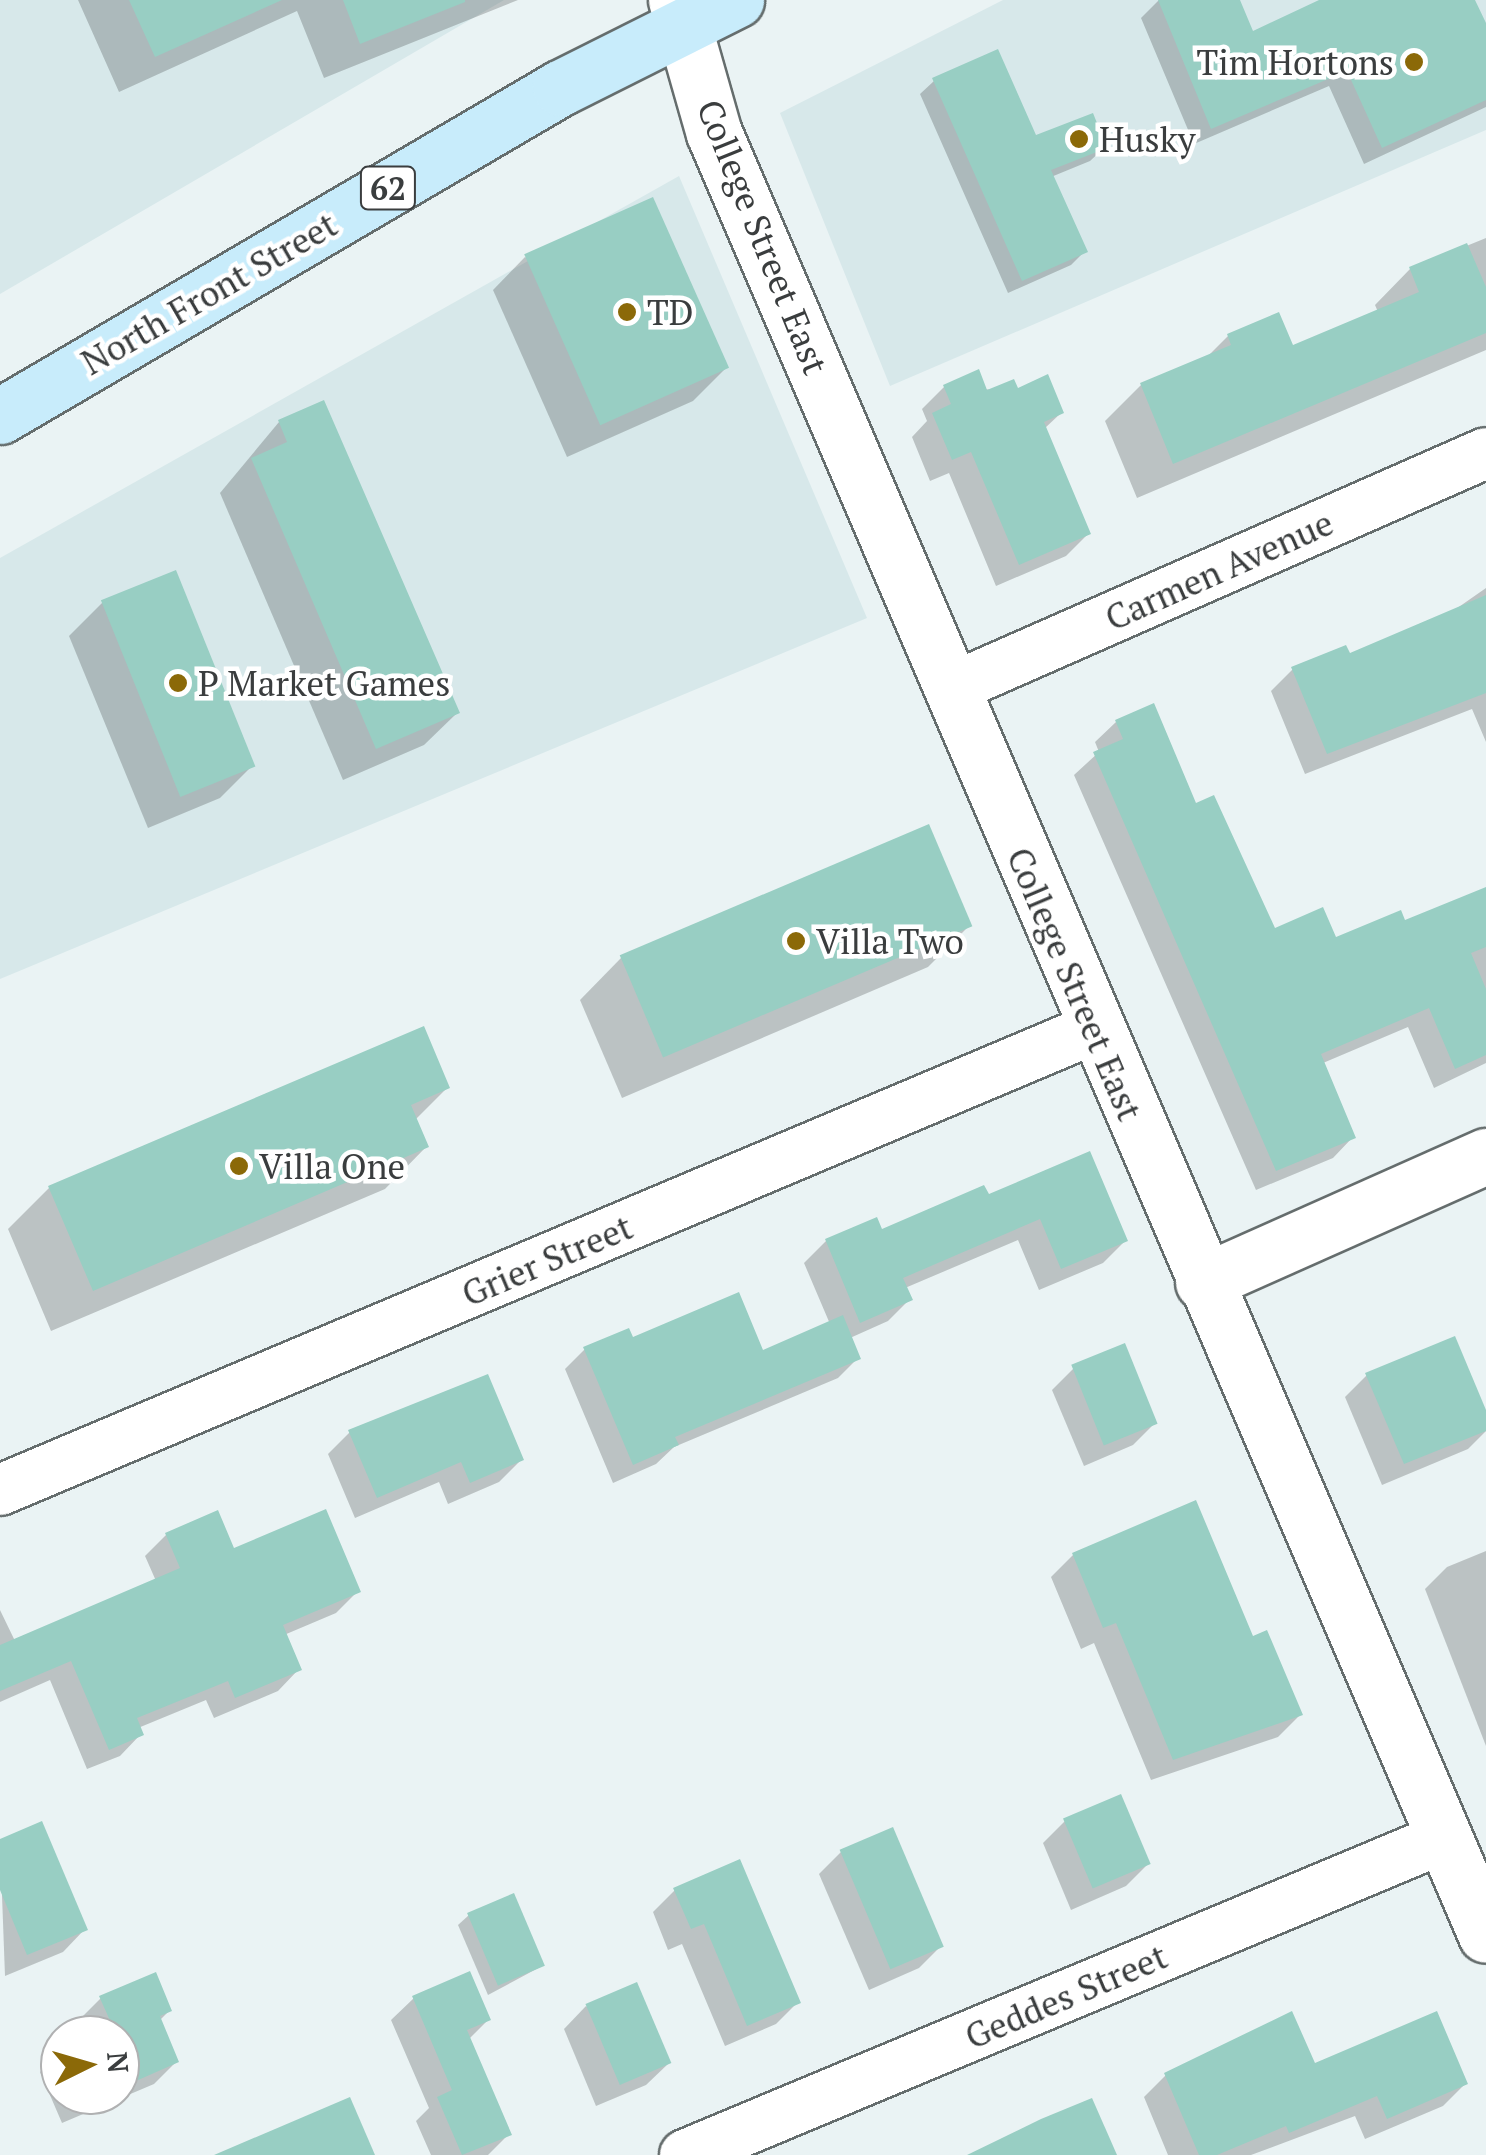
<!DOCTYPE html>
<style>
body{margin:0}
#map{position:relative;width:1486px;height:2155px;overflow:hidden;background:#eaf3f4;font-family:"PT Serif",serif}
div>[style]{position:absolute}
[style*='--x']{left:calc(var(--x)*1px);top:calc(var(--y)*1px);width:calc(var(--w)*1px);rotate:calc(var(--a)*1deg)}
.built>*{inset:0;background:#d7e8ea}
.shadow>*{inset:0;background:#0003}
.building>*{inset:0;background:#98cec3;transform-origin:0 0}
.roads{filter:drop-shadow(2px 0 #656d6d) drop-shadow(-2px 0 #656d6d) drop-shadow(0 2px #656d6d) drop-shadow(0 -2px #656d6d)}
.minor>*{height:50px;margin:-25px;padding:0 25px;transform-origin:25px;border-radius:25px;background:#fff}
.tertiary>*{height:55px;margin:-27.5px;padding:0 27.5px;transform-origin:27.5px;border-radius:27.5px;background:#fff}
.secondary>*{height:55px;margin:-27.5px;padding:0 27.5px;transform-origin:27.5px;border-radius:27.5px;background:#fff}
.primary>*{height:55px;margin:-27.5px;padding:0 27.5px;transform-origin:27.5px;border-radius:27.5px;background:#c8ecfb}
.dots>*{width:28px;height:28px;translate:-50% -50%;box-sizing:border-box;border:5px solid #fff;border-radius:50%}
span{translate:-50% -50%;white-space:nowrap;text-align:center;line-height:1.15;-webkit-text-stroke:9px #fff;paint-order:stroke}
.shield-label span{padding:2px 8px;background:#fff;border:2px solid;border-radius:8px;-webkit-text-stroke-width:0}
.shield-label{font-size:32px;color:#3a3d3e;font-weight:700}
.poi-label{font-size:35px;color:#3a3d3e}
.right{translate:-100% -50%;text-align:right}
.left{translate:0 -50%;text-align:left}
.street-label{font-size:35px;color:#3a3d3e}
.north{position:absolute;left:40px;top:2015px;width:100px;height:100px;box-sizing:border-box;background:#fff;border:2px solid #b0b1b2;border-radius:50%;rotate:85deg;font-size:28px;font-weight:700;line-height:40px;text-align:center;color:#3a3d3e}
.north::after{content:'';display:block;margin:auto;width:35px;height:45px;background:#8b6908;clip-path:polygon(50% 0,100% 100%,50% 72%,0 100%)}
</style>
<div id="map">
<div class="built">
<i style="clip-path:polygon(0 0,504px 0,0 294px)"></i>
<i style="clip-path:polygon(1003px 0,1486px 0,1486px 130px,890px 386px,780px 113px)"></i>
<i style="clip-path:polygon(679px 176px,867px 618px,0 979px,0 558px)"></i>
</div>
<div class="shadow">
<i style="clip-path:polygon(78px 0,518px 0,324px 78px,297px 11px,119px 92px)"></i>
<i style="clip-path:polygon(1159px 0,1238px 0,1252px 34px,1325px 0,1473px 0,1486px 29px,1486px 107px,1364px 164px,1329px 86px,1194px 144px,1141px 18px)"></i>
<i style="clip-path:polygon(934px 81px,1034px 138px,1104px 148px,1090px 161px,1051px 177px,1085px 251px,1071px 265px,1008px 293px,920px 94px)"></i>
<i style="clip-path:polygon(1486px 238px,1486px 350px,1137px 498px,1105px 421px,1141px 385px,1206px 358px,1228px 336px,1291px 348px,1378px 312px,1375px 305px,1410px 269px)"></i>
<i style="clip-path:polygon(525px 257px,726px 368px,693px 401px,567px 457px,493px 290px)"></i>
<i style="clip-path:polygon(944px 387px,1016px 391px,1061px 413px,1044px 429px,1088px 534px,1066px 556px,996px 586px,949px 473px,930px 481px,912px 437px,927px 421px,922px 409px)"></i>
<i style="clip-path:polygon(323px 403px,457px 713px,424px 745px,343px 780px,220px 493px,279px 422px)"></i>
<i style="clip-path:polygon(174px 574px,253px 765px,220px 798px,148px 828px,69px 636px,102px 603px)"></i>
<i style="clip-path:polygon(1486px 588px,1486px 742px,1472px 709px,1305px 774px,1271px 691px,1292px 670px,1348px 656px,1453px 611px)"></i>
<i style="clip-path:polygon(1116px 722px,1194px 806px,1274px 931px,1335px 940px,1404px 924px,1486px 889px,1486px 1063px,1434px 1088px,1408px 1027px,1323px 1063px,1353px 1137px,1333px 1158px,1256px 1190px,1074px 775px,1099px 752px,1095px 742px)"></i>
<i style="clip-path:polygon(969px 926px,928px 967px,622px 1098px,580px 1000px,621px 958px)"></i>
<i style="clip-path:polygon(447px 1088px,415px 1120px,426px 1147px,385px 1189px,51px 1331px,8px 1229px,49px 1188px)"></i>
<i style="clip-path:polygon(987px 1198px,1125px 1241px,1103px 1263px,1039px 1290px,1018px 1240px,905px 1288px,910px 1299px,888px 1321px,850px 1338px,858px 1358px,838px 1378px,674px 1447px,656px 1464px,613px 1483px,565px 1369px,584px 1350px,632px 1340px,762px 1353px,830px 1324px,804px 1263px,826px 1241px,881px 1232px)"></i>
<i style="clip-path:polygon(1074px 1368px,1155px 1423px,1133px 1445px,1084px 1466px,1052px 1390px)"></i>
<i style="clip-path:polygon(1367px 1375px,1486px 1417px,1486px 1431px,1468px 1449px,1382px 1485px,1345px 1397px)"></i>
<i style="clip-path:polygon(350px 1432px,521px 1460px,499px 1482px,448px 1504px,439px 1482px,355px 1518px,328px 1454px)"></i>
<i style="clip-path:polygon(166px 1535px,358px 1591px,336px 1613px,284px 1635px,299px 1669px,278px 1691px,214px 1718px,206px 1700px,138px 1728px,141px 1734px,120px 1756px,87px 1769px,50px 1680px,0 1702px,0 1610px,15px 1641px,156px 1581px,145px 1556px)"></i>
<i style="clip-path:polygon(1486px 1551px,1486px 1746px,1425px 1589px,1447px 1567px)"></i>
<i style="clip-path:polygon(1073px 1555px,1252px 1640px,1300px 1715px,1278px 1737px,1151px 1780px,1094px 1643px,1081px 1649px,1051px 1577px)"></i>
<i style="clip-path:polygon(1065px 1821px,1148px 1864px,1126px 1886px,1071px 1910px,1043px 1843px)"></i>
<i style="clip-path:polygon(0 1842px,85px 1929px,63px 1952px,5px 1976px)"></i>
<i style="clip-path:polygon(841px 1852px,941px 1946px,919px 1968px,869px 1990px,819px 1874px)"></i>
<i style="clip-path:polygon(675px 1890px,798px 2002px,776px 2024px,725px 2046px,682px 1944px,668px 1950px,653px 1912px)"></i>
<i style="clip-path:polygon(469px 1915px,542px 1966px,488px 1995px,458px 1925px)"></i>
<i style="clip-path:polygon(101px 1998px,169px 2011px,159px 2021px,176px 2062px,154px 2084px,62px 2123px,40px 2072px,60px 2052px,60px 2095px,120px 2095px,120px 2035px,85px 2035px,79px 2020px)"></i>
<i style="clip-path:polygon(414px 1998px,488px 2020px,468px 2040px,509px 2134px,488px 2155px,431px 2155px,416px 2121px,429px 2108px,391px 2020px)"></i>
<i style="clip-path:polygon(586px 2006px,669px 2063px,646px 2085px,596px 2106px,564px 2029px)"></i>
<i style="clip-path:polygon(1313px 2066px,1465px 2084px,1443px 2106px,1365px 2139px,1355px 2116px,1251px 2155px,1168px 2155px,1144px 2097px,1166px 2075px)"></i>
</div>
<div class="building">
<i style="clip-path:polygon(129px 0,282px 0,155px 57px)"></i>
<i style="clip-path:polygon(343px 0,465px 0,465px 2px,360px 44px)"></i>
<i style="clip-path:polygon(1158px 0,1240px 0,1253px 31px,1319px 0,1475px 0,1486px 23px,1486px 100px,1382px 148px,1347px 71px,1211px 129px)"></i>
<i style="clip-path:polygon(998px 49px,1036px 135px,1093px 113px,1107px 148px,1051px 170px,1088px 252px,1022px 281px,932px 78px)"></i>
<i style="left:653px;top:197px;width:187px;height:141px;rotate:66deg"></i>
<i style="clip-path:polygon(1467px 243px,1486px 287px,1486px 333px,1173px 464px,1140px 383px,1231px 345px,1227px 334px,1279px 312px,1293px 345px,1419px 292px,1409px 267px)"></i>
<i style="clip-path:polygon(979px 369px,987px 390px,1014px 379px,1018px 388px,1048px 374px,1064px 413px,1044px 422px,1091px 534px,1019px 565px,971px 452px,952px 460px,932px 413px,951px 404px,943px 385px)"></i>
<i style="clip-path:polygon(324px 400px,460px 713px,376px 749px,251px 458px,287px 442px,278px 420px)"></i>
<i style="left:176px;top:570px;width:212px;height:81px;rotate:68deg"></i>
<i style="clip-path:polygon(1486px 595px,1486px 693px,1327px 754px,1291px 667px,1346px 645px,1350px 653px)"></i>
<i style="clip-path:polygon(1154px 703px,1196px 803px,1214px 795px,1275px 928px,1323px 907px,1336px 937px,1401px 910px,1405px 920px,1486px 887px,1486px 947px,1471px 953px,1486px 989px,1486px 1055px,1455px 1069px,1429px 1008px,1321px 1054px,1356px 1138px,1276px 1171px,1093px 752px,1123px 739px,1115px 720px)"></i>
<i style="left:929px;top:824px;width:111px;height:336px;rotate:67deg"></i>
<i style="clip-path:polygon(424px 1026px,450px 1088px,411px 1105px,429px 1147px,93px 1291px,48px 1186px)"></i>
<i style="clip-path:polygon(1090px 1151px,1128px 1241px,1061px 1269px,1040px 1219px,903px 1278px,913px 1300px,860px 1323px,825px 1239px,877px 1217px,882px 1229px,984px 1185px,989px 1194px)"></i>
<i style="clip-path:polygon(739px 1292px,763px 1350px,843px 1315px,861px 1359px,675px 1437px,679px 1445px,633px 1465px,583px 1347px,629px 1328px,633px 1337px)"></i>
<i style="clip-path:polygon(1455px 1336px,1486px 1410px,1486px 1431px,1404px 1464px,1365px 1373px)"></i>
<i style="left:1125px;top:1343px;width:87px;height:58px;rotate:68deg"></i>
<i style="clip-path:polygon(488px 1374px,524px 1460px,470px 1483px,461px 1462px,377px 1498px,348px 1430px)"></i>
<i style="clip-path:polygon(1196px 1500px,1253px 1636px,1267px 1630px,1303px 1715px,1173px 1760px,1116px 1623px,1103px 1628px,1072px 1553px)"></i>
<i style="clip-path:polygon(326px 1509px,361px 1592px,283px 1625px,302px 1670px,235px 1698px,228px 1681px,137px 1718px,144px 1735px,109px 1750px,71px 1661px,0 1691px,0 1645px,180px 1568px,165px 1533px,218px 1510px,234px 1548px)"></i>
<i style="left:1121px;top:1794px;width:76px;height:63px;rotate:67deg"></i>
<i style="clip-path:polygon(42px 1821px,88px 1930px,27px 1955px,0 1890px,0 1839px)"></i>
<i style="left:893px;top:1827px;width:130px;height:58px;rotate:67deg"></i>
<i style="clip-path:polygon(740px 1859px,801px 2003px,747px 2026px,704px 1924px,691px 1929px,673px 1888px)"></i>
<i style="left:514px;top:1893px;width:79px;height:51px;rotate:67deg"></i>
<i style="clip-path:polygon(470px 1971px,491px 2020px,467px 2030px,512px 2135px,462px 2155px,437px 2097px,452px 2090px,412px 1996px)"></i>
<i style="clip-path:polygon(156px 1972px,172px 2011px,160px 2016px,179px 2062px,120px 2088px,120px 2035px,90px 2035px,112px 2025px,99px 1996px)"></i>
<i style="left:637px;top:1982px;width:88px;height:56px;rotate:67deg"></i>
<i style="clip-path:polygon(1292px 2011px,1315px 2063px,1437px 2011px,1468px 2084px,1387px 2119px,1377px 2096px,1289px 2133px,1286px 2126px,1217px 2155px,1199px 2155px,1164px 2073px)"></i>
<i style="clip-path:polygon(350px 2097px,375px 2155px,214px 2155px)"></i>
<i style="clip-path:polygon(1092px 2098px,1117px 2155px,967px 2155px,1041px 2119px)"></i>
</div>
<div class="roads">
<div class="minor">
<i style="--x:952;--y:688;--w:583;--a:-23.75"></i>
<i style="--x:0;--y:1490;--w:1186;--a:-22.87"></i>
<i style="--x:685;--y:2155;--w:825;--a:-22.68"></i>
</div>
<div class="tertiary">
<i style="--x:1203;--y:1282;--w:310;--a:-24"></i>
</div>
<div class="secondary">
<i style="--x:676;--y:0;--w:138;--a:74.1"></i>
<i style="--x:714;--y:133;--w:1960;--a:66.81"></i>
</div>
<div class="primary">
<i style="--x:0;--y:416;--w:649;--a:-30.36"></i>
<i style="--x:560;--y:88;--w:197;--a:-26.6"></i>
</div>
</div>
<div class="dots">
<i style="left:1414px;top:62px;background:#8b6908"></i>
<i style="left:1079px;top:139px;background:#8b6908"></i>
<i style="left:627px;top:312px;background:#8b6908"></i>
<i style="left:178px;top:683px;background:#8b6908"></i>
<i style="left:796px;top:941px;background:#8b6908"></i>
<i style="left:239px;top:1166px;background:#8b6908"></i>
</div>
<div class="shield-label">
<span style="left:388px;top:188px">62</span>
</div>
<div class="poi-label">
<span class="right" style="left:1394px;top:62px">Tim Hortons</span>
<span class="left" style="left:1099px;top:139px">Husky</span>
<span class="left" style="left:647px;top:312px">TD</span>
<span class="left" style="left:198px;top:683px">P Market Games</span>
<span class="left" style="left:816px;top:941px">Villa Two</span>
<span class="left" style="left:259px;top:1166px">Villa One</span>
</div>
<div class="street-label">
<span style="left:763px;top:237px;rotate:68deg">College Street East</span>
<span style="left:209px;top:293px;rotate:-30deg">North Front Street</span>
<span style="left:1219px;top:570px;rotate:-24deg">Carmen Avenue</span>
<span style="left:1075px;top:984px;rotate:67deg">College Street East</span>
<span style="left:547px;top:1260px;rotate:-23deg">Grier Street</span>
<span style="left:1066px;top:1996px;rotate:-23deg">Geddes Street</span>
</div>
<div class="north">N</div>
</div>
